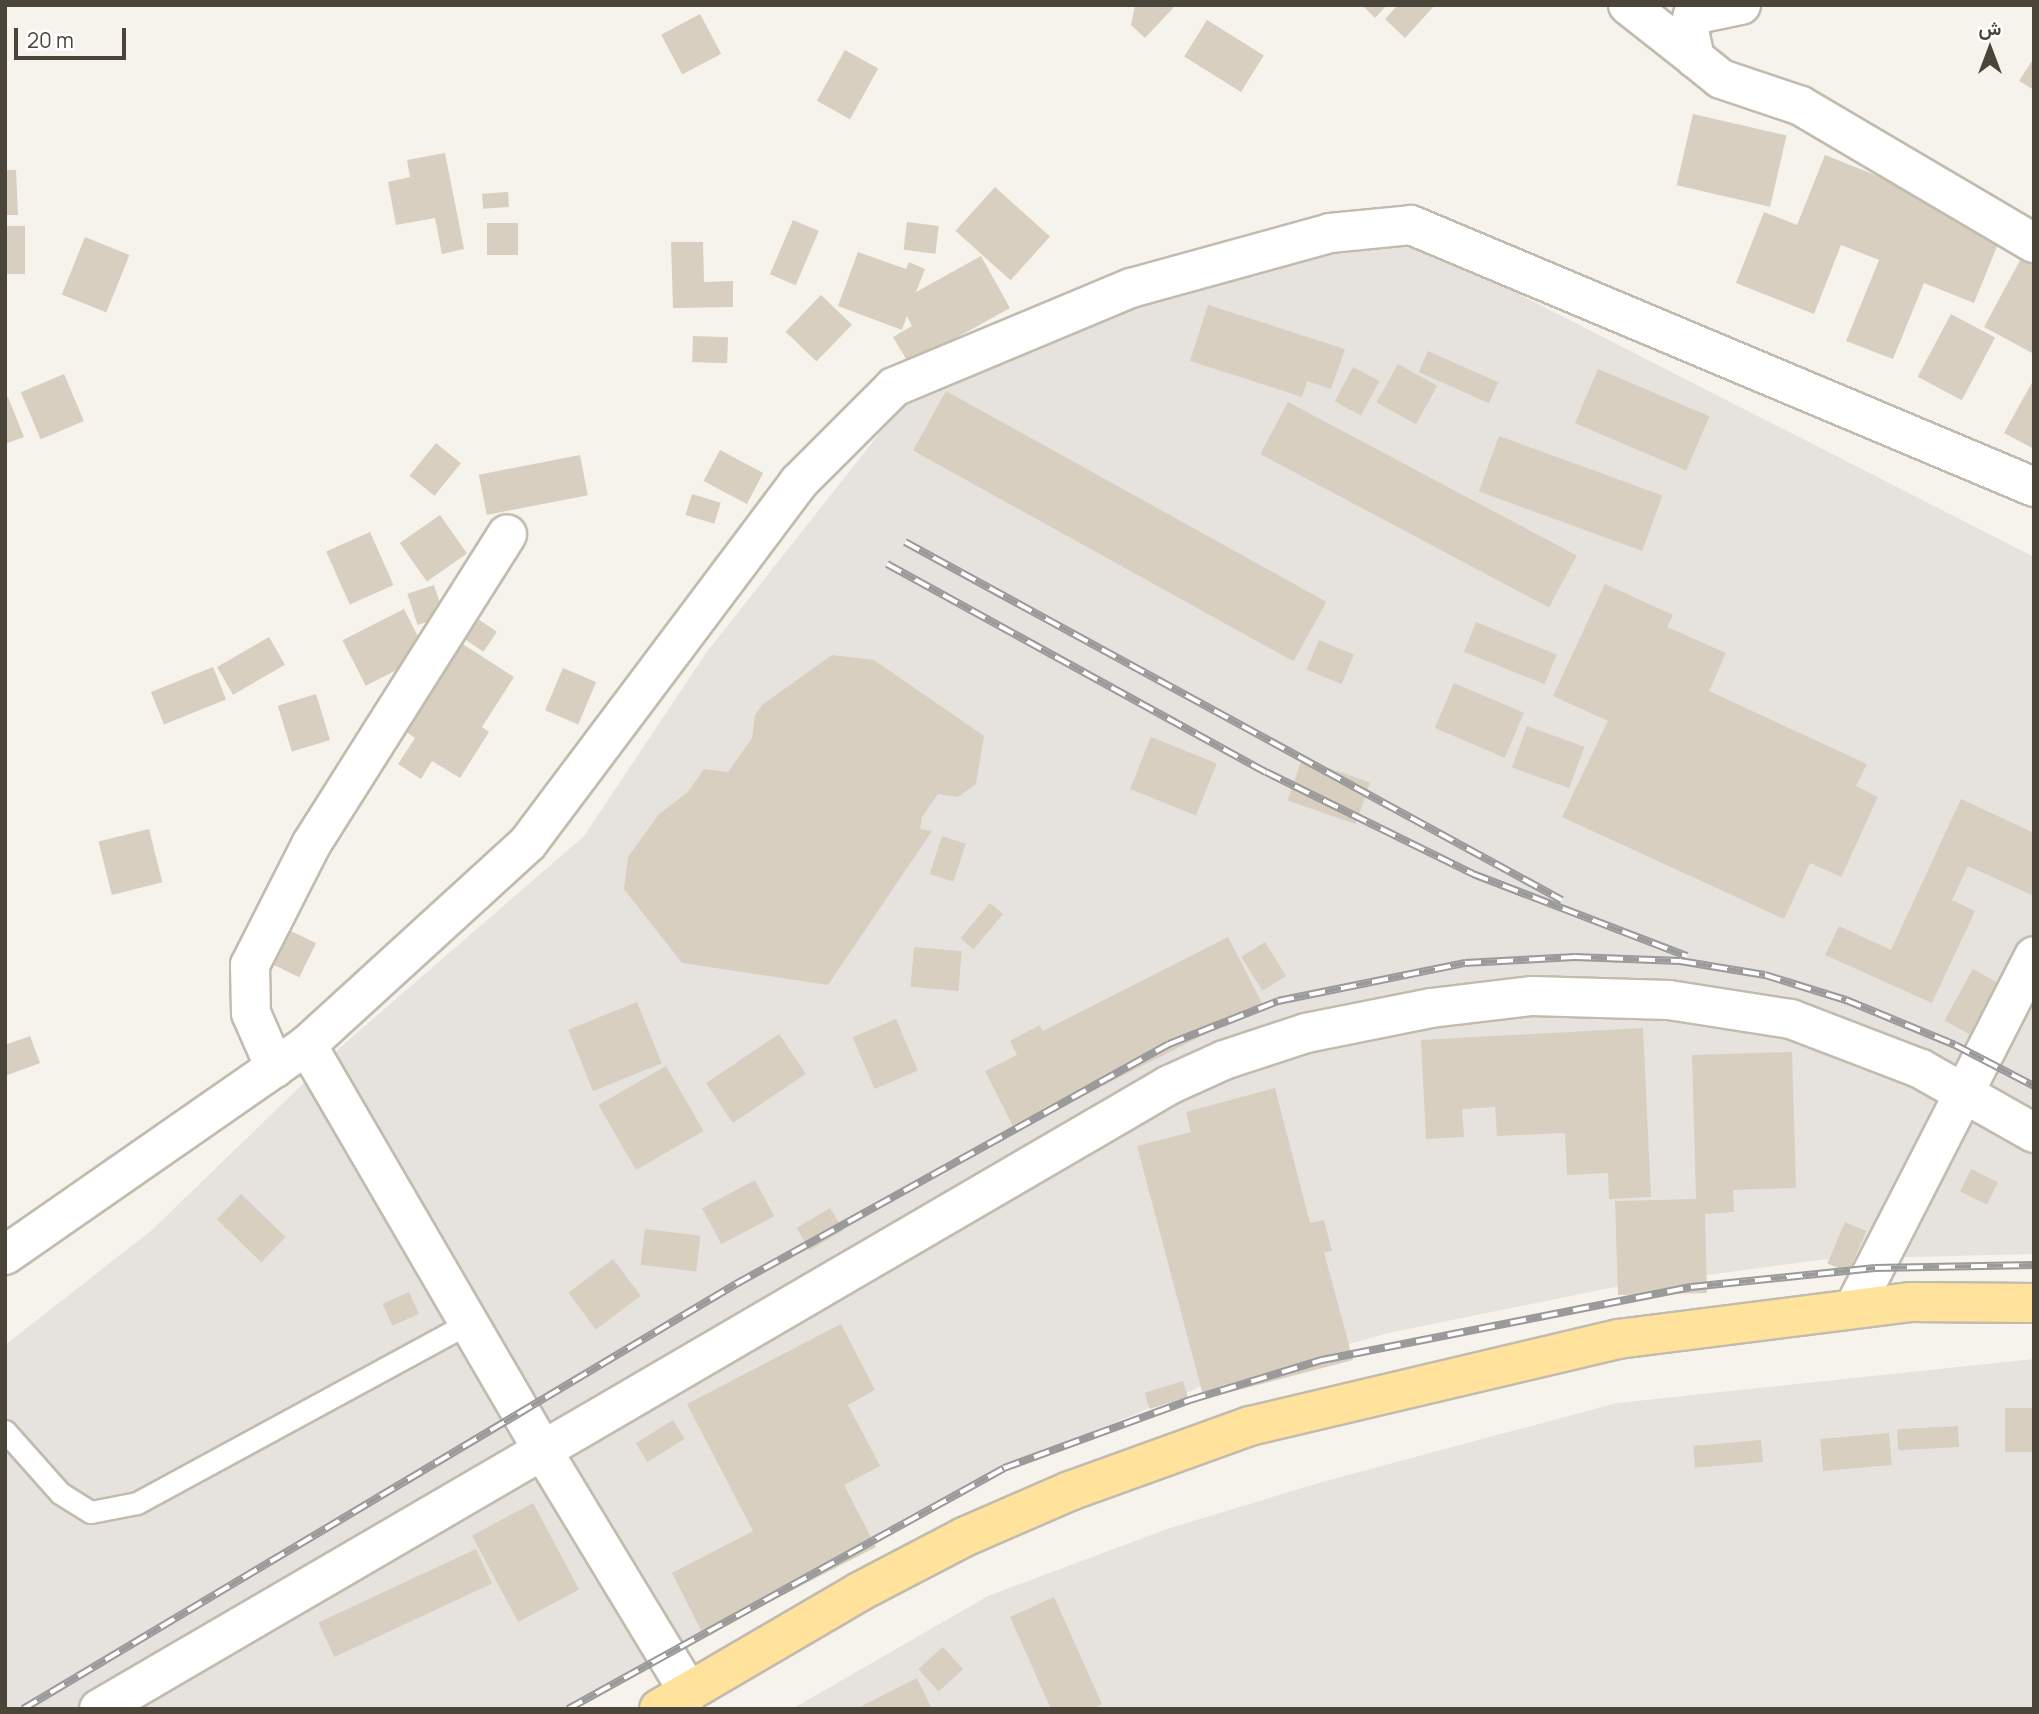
<!DOCTYPE html>
<meta charset="utf-8">
<style>
body{margin:0}
#map{position:relative;width:2039px;height:1714px;overflow:hidden;background:#f6f3ec;font-family:Manrope,Vazirmatn,sans-serif}
div>[style]{position:absolute}
[style*='--x']{left:calc(var(--x)*1px);top:calc(var(--y)*1px);width:calc(var(--w)*1px);rotate:calc(var(--a)*1deg)}
.industrial>*{inset:0;background:#e6e2dd}
.building>*{inset:0;background:#d8cfc1;transform-origin:0 0}
.roads{filter:drop-shadow(2px 0 #c2bbae) drop-shadow(-2px 0 #c2bbae) drop-shadow(0 2px #c2bbae) drop-shadow(0 -2px #c2bbae)}
.lane>*{height:21px;margin:-10.5px;padding:0 10.5px;transform-origin:10.5px;border-radius:10.5px;background:#fff}
.street>*{height:38px;margin:-19px;padding:0 19px;transform-origin:19px;border-radius:19px;background:#fff}
.primary>*{height:38px;margin:-19px;padding:0 19px;transform-origin:19px;border-radius:19px;background:#ffe39c}
.rail>*{height:8px;margin-top:-4px;transform-origin:0;background:repeating-linear-gradient(90deg,#fff 0 16px,#9a9a9a 0 32px);box-sizing:border-box;border-block:2px solid #9a9a9a}
span{translate:-50% -50%;white-space:nowrap;text-align:center;line-height:1.15;-webkit-text-stroke:7px #fff;paint-order:stroke}
.frame{position:absolute;inset:0;border:7px solid #4b4439;pointer-events:none}
.north{position:absolute;left:1955px;top:14px;width:70px;height:70px;-webkit-text-stroke:5px #fff;paint-order:stroke;rotate:0deg;font-size:19px;font-weight:700;line-height:28px;text-align:center;color:#4b4439}
.north::after{content:'';display:block;margin:auto;width:24px;height:32px;background:#4b4439;clip-path:polygon(50% 0,100% 100%,50% 72%,0 100%)}
.scale{position:absolute;left:14px;top:28px;width:112px;height:32px;box-sizing:border-box;border:4px solid #4b4439;border-top:0;padding-left:9px;font-size:21px;line-height:24px;white-space:nowrap;color:#4b4439;-webkit-text-stroke:5px #fff;paint-order:stroke}
</style>
<div id="map">
<div class="industrial">
<i style="clip-path:polygon(1403px 235px,2034px 557px,2034px 1254px,1827px 1259px,1610px 1288px,1388px 1333px,1210px 1383px,1017px 1463px,574px 1709px,5px 1709px,5px 1345px,152px 1230px,343px 1045px,584px 836px,706px 653px,905px 401px,1046px 332px)"></i>
<i style="clip-path:polygon(2034px 1359px,2034px 1709px,792px 1709px,988px 1596px,1170px 1528px,1322px 1482px,1617px 1403px)"></i>
</div>
<div class="building">
<i style="clip-path:polygon(1135px 5px,1176px 5px,1145px 38px,1131px 25px)"></i>
<i style="clip-path:polygon(1362px 5px,1387px 5px,1375px 18px)"></i>
<i style="clip-path:polygon(1398px 5px,1435px 5px,1405px 38px,1385px 19px)"></i>
<i style="left:700px;top:14px;width:45px;height:44px;rotate:62deg"></i>
<i style="left:1207px;top:20px;width:67px;height:43px;rotate:32deg"></i>
<i style="left:845px;top:50px;width:38px;height:58px;rotate:29deg"></i>
<i style="clip-path:polygon(2034px 58px,2034px 90px,2019px 81px)"></i>
<i style="left:1693px;top:114px;width:96px;height:73px;rotate:13deg"></i>
<i style="clip-path:polygon(445px 153px,464px 249px,442px 254px,435px 218px,396px 225px,388px 182px,410px 177px,407px 160px)"></i>
<i style="clip-path:polygon(1825px 155px,2005px 227px,1974px 303px,1924px 283px,1893px 359px,1846px 341px,1879px 260px,1841px 245px,1814px 314px,1736px 283px,1764px 212px,1797px 225px)"></i>
<i style="clip-path:polygon(5px 170px,16px 170px,18px 215px,5px 215px)"></i>
<i style="left:995px;top:187px;width:74px;height:59px;rotate:42deg"></i>
<i style="left:508px;top:192px;width:15px;height:26px;rotate:86deg"></i>
<i style="left:793px;top:220px;width:28px;height:59px;rotate:23deg"></i>
<i style="left:907px;top:222px;width:32px;height:28px;rotate:7deg"></i>
<i style="left:487px;top:223px;width:31px;height:32px"></i>
<i style="left:5px;top:226px;width:20px;height:48px"></i>
<i style="left:85px;top:237px;width:48px;height:62px;rotate:22deg"></i>
<i style="clip-path:polygon(671px 242px,703px 242px,704px 282px,733px 281px,733px 307px,673px 308px)"></i>
<i style="clip-path:polygon(858px 252px,906px 269px,909px 262px,925px 269px,916px 292px,981px 256px,1010px 308px,909px 364px,893px 337px,912px 326px,907px 316px,902px 330px,838px 306px)"></i>
<i style="clip-path:polygon(2024px 253px,2034px 258px,2034px 354px,1984px 327px)"></i>
<i style="left:821px;top:295px;width:43px;height:51px;rotate:44deg"></i>
<i style="clip-path:polygon(1208px 305px,1345px 349px,1331px 389px,1307px 381px,1302px 397px,1190px 361px)"></i>
<i style="left:1951px;top:314px;width:50px;height:71px;rotate:28deg"></i>
<i style="left:693px;top:336px;width:35px;height:26px;rotate:2deg"></i>
<i style="left:1428px;top:351px;width:77px;height:23px;rotate:24deg"></i>
<i style="left:1398px;top:364px;width:45px;height:44px;rotate:29deg"></i>
<i style="left:1353px;top:367px;width:30px;height:39px;rotate:28deg"></i>
<i style="left:1598px;top:369px;width:121px;height:59px;rotate:23deg"></i>
<i style="left:64px;top:374px;width:51px;height:47px;rotate:67deg"></i>
<i style="clip-path:polygon(2034px 379px,2034px 449px,2004px 433px)"></i>
<i style="left:946px;top:391px;width:435px;height:68px;rotate:29deg"></i>
<i style="clip-path:polygon(8px 397px,24px 437px,5px 444px,5px 399px)"></i>
<i style="left:1288px;top:402px;width:327px;height:59px;rotate:28deg"></i>
<i style="left:1499px;top:436px;width:174px;height:59px;rotate:20deg"></i>
<i style="left:436px;top:443px;width:32px;height:42px;rotate:39deg"></i>
<i style="left:720px;top:450px;width:49px;height:35px;rotate:28deg"></i>
<i style="left:580px;top:455px;width:41px;height:103px;rotate:79deg"></i>
<i style="left:692px;top:494px;width:30px;height:22px;rotate:17deg"></i>
<i style="left:440px;top:515px;width:47px;height:49px;rotate:55deg"></i>
<i style="left:370px;top:532px;width:58px;height:48px;rotate:66deg"></i>
<i style="clip-path:polygon(1605px 584px,1673px 615px,1667px 627px,1726px 653px,1709px 691px,1867px 764px,1856px 786px,1878px 797px,1841px 877px,1810px 863px,1784px 919px,1562px 817px,1608px 721px,1553px 696px)"></i>
<i style="left:434px;top:585px;width:33px;height:28px;rotate:72deg"></i>
<i style="left:404px;top:609px;width:51px;height:69px;rotate:63deg"></i>
<i style="left:472px;top:615px;width:30px;height:24px;rotate:34deg"></i>
<i style="left:1476px;top:622px;width:87px;height:32px;rotate:22deg"></i>
<i style="left:269px;top:637px;width:32px;height:60px;rotate:60deg"></i>
<i style="left:1319px;top:640px;width:38px;height:32px;rotate:23deg"></i>
<i style="clip-path:polygon(458px 641px,514px 677px,482px 727px,489px 732px,460px 778px,432px 761px,421px 779px,398px 764px,415px 738px,402px 729px)"></i>
<i style="clip-path:polygon(832px 655px,874px 660px,984px 736px,976px 784px,958px 797px,938px 794px,922px 817px,920px 829px,932px 831px,828px 985px,682px 963px,624px 889px,628px 857px,659px 814px,688px 792px,704px 769px,728px 772px,752px 738px,755px 715px,762px 705px)"></i>
<i style="left:213px;top:667px;width:35px;height:67px;rotate:68deg"></i>
<i style="left:563px;top:668px;width:36px;height:46px;rotate:23deg"></i>
<i style="left:1454px;top:683px;width:76px;height:49px;rotate:23deg"></i>
<i style="left:316px;top:694px;width:48px;height:40px;rotate:73deg"></i>
<i style="left:1527px;top:726px;width:61px;height:44px;rotate:20deg"></i>
<i style="left:1151px;top:737px;width:71px;height:56px;rotate:22deg"></i>
<i style="left:1302px;top:759px;width:72px;height:44px;rotate:19deg"></i>
<i style="clip-path:polygon(1961px 799px,2034px 833px,2034px 896px,1968px 866px,1952px 900px,1975px 911px,1932px 1003px,1825px 955px,1839px 926px,1891px 950px)"></i>
<i style="left:149px;top:829px;width:55px;height:52px;rotate:76deg"></i>
<i style="left:942px;top:836px;width:25px;height:40px;rotate:18deg"></i>
<i style="left:990px;top:903px;width:17px;height:46px;rotate:40deg"></i>
<i style="left:289px;top:930px;width:30px;height:38px;rotate:26deg"></i>
<i style="clip-path:polygon(1228px 937px,1263px 1005px,1015px 1130px,985px 1071px,1017px 1055px,1010px 1041px,1040px 1025px,1043px 1031px)"></i>
<i style="left:1265px;top:942px;width:40px;height:28px;rotate:58deg"></i>
<i style="left:914px;top:947px;width:48px;height:40px;rotate:5deg"></i>
<i style="left:1973px;top:969px;width:33px;height:59px;rotate:29deg"></i>
<i style="left:637px;top:1002px;width:66px;height:74px;rotate:68deg"></i>
<i style="left:896px;top:1019px;width:56px;height:47px;rotate:67deg"></i>
<i style="clip-path:polygon(1643px 1028px,1651px 1197px,1609px 1199px,1608px 1173px,1567px 1175px,1565px 1133px,1497px 1136px,1495px 1107px,1462px 1109px,1464px 1137px,1426px 1139px,1421px 1040px)"></i>
<i style="left:779px;top:1034px;width:48px;height:88px;rotate:56deg"></i>
<i style="clip-path:polygon(30px 1036px,40px 1063px,5px 1076px,5px 1045px)"></i>
<i style="clip-path:polygon(1792px 1052px,1796px 1188px,1733px 1190px,1734px 1212px,1705px 1214px,1707px 1293px,1618px 1295px,1615px 1201px,1696px 1199px,1692px 1055px)"></i>
<i style="left:666px;top:1066px;width:75px;height:78px;rotate:60deg"></i>
<i style="clip-path:polygon(1275px 1088px,1310px 1223px,1324px 1220px,1332px 1251px,1324px 1252px,1353px 1360px,1204px 1399px,1137px 1146px,1191px 1132px,1186px 1112px)"></i>
<i style="left:1971px;top:1169px;width:30px;height:25px;rotate:26deg"></i>
<i style="left:755px;top:1180px;width:41px;height:60px;rotate:62deg"></i>
<i style="left:241px;top:1194px;width:62px;height:35px;rotate:44deg"></i>
<i style="left:830px;top:1208px;width:26px;height:39px;rotate:59deg"></i>
<i style="left:1845px;top:1222px;width:23px;height:45px;rotate:23deg"></i>
<i style="left:645px;top:1229px;width:56px;height:36px;rotate:7deg"></i>
<i style="left:613px;top:1259px;width:46px;height:56px;rotate:53deg"></i>
<i style="left:409px;top:1292px;width:24px;height:29px;rotate:66deg"></i>
<i style="clip-path:polygon(841px 1324px,875px 1390px,848px 1405px,880px 1466px,844px 1485px,876px 1547px,704px 1636px,672px 1573px,753px 1531px,687px 1404px)"></i>
<i style="left:1183px;top:1381px;width:17px;height:40px;rotate:73deg"></i>
<i style="left:2034px;top:1408px;width:44px;height:29px;rotate:90deg"></i>
<i style="left:673px;top:1420px;width:22px;height:44px;rotate:58deg"></i>
<i style="left:1958px;top:1426px;width:21px;height:61px;rotate:87deg"></i>
<i style="left:1889px;top:1433px;width:32px;height:69px;rotate:85deg"></i>
<i style="left:1761px;top:1440px;width:22px;height:68px;rotate:85deg"></i>
<i style="left:533px;top:1503px;width:98px;height:69px;rotate:62deg"></i>
<i style="left:476px;top:1549px;width:38px;height:174px;rotate:65deg"></i>
<i style="clip-path:polygon(1054px 1597px,1102px 1704px,1092px 1709px,1051px 1709px,1010px 1617px)"></i>
<i style="left:943px;top:1647px;width:30px;height:33px;rotate:48deg"></i>
<i style="clip-path:polygon(917px 1678px,932px 1709px,856px 1709px)"></i>
</div>
<div class="roads">
<div class="lane">
<i style="--x:5;--y:1431;--w:83;--a:48.4"></i>
<i style="--x:60;--y:1493;--w:36;--a:32"></i>
<i style="--x:91;--y:1512;--w:47;--a:-11.1"></i>
<i style="--x:137;--y:1503;--w:377;--a:-28.5"></i>
</div>
<div class="street">
<i style="--x:1628;--y:5;--w:85;--a:38.3"></i>
<i style="--x:1741;--y:5;--w:49;--a:168.2"></i>
<i style="--x:1693;--y:15;--w:16;--a:105"></i>
<i style="--x:1689;--y:30;--w:29;--a:78"></i>
<i style="--x:1695;--y:58;--w:33;--a:39"></i>
<i style="--x:1721;--y:79;--w:84;--a:18.6"></i>
<i style="--x:1801;--y:106;--w:270;--a:30.5"></i>
<i style="--x:307;--y:1045;--w:472;--a:59.8"></i>
<i style="--x:544;--y:1453;--w:280;--a:58.8"></i>
<i style="--x:275;--y:1068;--w:60;--a:-113.6"></i>
<i style="--x:251;--y:1013;--w:48;--a:-91.2"></i>
<i style="--x:250;--y:965;--w:137;--a:-63.1"></i>
<i style="--x:312;--y:843;--w:365;--a:-57.7"></i>
<i style="--x:5;--y:1255;--w:368;--a:-34.8"></i>
<i style="--x:307;--y:1045;--w:299;--a:-42.4"></i>
<i style="--x:528;--y:843;--w:451;--a:-53.1"></i>
<i style="--x:799;--y:482;--w:134;--a:-45"></i>
<i style="--x:894;--y:387;--w:257;--a:-22.7"></i>
<i style="--x:1131;--y:288;--w:206;--a:-15.4"></i>
<i style="--x:1330;--y:233;--w:81;--a:-5.6"></i>
<i style="--x:1411;--y:225;--w:676;--a:22.81"></i>
<i style="--x:1854;--y:1308;--w:395;--a:-62.9"></i>
<i style="--x:99;--y:1709;--w:1239;--a:-30.25"></i>
<i style="--x:1169;--y:1085;--w:60;--a:-24.4"></i>
<i style="--x:1224;--y:1060;--w:86;--a:-18.2"></i>
<i style="--x:1306;--y:1033;--w:127;--a:-11.3"></i>
<i style="--x:1431;--y:1008;--w:102;--a:-6.8"></i>
<i style="--x:1532;--y:996;--w:137;--a:1.7"></i>
<i style="--x:1669;--y:1000;--w:123;--a:8.9"></i>
<i style="--x:1791;--y:1019;--w:139;--a:21"></i>
<i style="--x:1921;--y:1069;--w:130;--a:29.5"></i>
</div>
<div class="primary">
<i style="--x:659;--y:1709;--w:232;--a:-30.3"></i>
<i style="--x:859;--y:1592;--w:119;--a:-27.6"></i>
<i style="--x:964;--y:1537;--w:116;--a:-23.5"></i>
<i style="--x:1070;--y:1491;--w:191;--a:-19.9"></i>
<i style="--x:1250;--y:1426;--w:378;--a:-13.3"></i>
<i style="--x:1618;--y:1339;--w:294;--a:-7.2"></i>
<i style="--x:1910;--y:1302;--w:124;--a:0.5"></i>
</div>
</div>
<div class="rail">
<i style="--x:905;--y:542;--w:748;--a:28.59"></i>
<i style="--x:887;--y:564;--w:432;--a:28.8"></i>
<i style="--x:1266;--y:772;--w:231;--a:26.2"></i>
<i style="--x:1473;--y:874;--w:229;--a:21"></i>
<i style="--x:23;--y:1709;--w:830;--a:-30.8"></i>
<i style="--x:736;--y:1284;--w:495;--a:-29"></i>
<i style="--x:1169;--y:1044;--w:117;--a:-21.5"></i>
<i style="--x:1278;--y:1001;--w:191;--a:-11.5"></i>
<i style="--x:1465;--y:963;--w:110;--a:-3.1"></i>
<i style="--x:1575;--y:957;--w:105;--a:2.2"></i>
<i style="--x:1680;--y:961;--w:86;--a:9.4"></i>
<i style="--x:1765;--y:975;--w:85;--a:17.2"></i>
<i style="--x:1846;--y:1000;--w:118;--a:22.4"></i>
<i style="--x:1955;--y:1045;--w:89;--a:27.4"></i>
<i style="--x:568;--y:1709;--w:498;--a:-28.9"></i>
<i style="--x:1004;--y:1468;--w:198;--a:-20.1"></i>
<i style="--x:1190;--y:1400;--w:138;--a:-16.9"></i>
<i style="--x:1322;--y:1360;--w:376;--a:-11.2"></i>
<i style="--x:1691;--y:1287;--w:185;--a:-5.9"></i>
<i style="--x:1875;--y:1268;--w:159;--a:-1.1"></i>
</div>
<div class="frame"></div>
<div class="north">ش</div>
<div class="scale">20 m</div>
</div>
